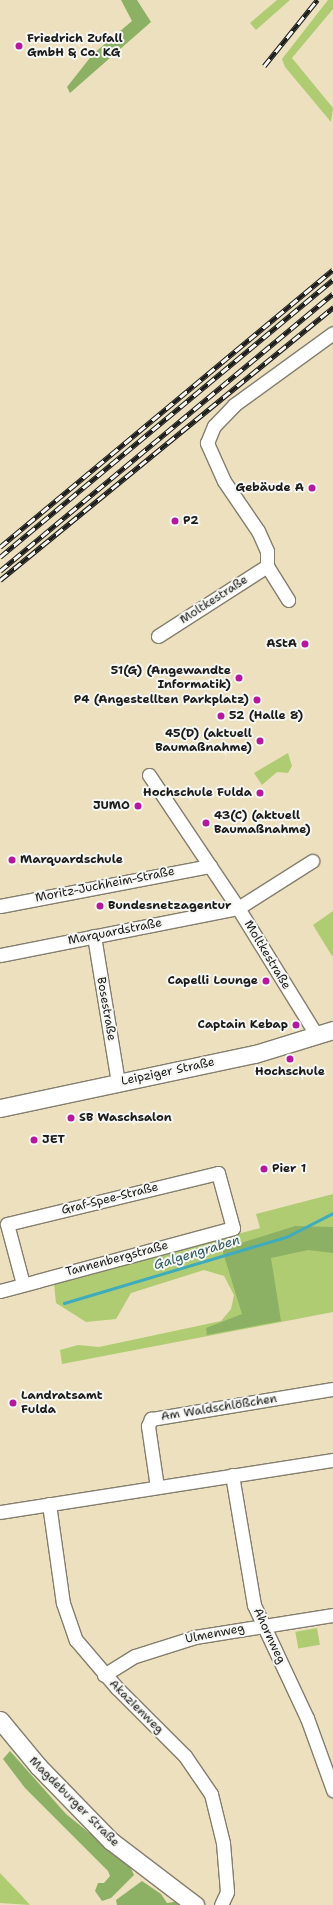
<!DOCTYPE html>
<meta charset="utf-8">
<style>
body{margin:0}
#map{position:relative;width:333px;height:1905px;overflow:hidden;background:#ece0bf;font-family:"Shantell Sans",sans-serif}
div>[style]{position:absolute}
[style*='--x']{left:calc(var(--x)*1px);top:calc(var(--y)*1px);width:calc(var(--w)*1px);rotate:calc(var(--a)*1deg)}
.green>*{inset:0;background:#b0cc72;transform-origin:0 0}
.forest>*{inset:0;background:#8cb064}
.stream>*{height:3px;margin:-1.5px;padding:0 1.5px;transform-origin:1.5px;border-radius:1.5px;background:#3facbd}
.roads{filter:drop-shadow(1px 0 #847e6e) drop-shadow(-1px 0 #847e6e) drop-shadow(0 1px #847e6e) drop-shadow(0 -1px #847e6e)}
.minor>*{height:13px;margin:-6.5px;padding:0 6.5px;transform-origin:6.5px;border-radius:6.5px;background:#fff}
.major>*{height:17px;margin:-8.5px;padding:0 8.5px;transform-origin:8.5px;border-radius:8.5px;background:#fff}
.rail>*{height:4.5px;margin-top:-2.25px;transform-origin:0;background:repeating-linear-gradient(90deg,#f6f6f2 0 9px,#1c1c1c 0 18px);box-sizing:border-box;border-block:1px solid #1c1c1c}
.dots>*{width:11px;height:11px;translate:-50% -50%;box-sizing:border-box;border:2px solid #f6f6f2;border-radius:50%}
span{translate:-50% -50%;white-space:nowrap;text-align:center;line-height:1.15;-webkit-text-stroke:4px #f6f6f2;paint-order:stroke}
.poi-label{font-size:12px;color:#1c1c1c;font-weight:700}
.left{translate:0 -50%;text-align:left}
.right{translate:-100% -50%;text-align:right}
.street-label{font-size:12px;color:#1c1c1c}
.water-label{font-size:13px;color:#2c5d64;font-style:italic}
</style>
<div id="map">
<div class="green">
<i style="clip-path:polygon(277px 0,290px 0,256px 30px,250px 23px)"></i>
<i style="clip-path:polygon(328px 0,333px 0,333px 9px,292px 58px,333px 108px,331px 122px,285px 67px,282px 59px)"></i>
<i style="clip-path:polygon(288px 753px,292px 766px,288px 773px,277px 772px,262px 785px,254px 773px)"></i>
<i style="clip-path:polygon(333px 911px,333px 955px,332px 956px,313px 925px)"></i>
<i style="clip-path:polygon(333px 1194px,333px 1312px,62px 1364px,60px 1350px,78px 1345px,99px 1347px,221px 1321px,231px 1309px,234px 1295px,224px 1276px,204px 1270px,131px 1293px,116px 1319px,86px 1322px,56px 1303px,54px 1284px,260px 1228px,256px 1214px)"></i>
<i style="left:317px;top:1628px;width:17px;height:22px;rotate:80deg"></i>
<i style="clip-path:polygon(0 1873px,20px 1894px,30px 1905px,0 1903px)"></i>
</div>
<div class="forest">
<i style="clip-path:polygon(121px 0,137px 0,151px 22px,70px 93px,67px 87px,93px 54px,132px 21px)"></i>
<i style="clip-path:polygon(295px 1226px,333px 1227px,333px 1253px,308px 1250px,271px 1258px,281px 1321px,207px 1335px,206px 1328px,242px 1314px,222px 1249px)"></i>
<i style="clip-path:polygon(10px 1751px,66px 1814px,130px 1866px,134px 1875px,111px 1898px,102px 1901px,95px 1891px,98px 1883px,104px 1883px,110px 1876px,108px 1871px,25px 1788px,3px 1759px)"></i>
<i style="clip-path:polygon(142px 1881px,161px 1894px,167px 1903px,180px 1901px,180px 1905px,117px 1905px,116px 1900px)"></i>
</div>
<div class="stream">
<i style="--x:64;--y:1303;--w:232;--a:-16.6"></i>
<i style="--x:286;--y:1237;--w:53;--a:-27.1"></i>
</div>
<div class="roads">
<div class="minor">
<i style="--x:267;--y:566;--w:40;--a:58"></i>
<i style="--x:158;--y:636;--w:130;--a:-32.7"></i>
<i style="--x:267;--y:566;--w:15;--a:-90"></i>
<i style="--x:267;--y:551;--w:22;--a:-114"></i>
<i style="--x:258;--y:531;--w:60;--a:-124.2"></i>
<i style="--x:224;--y:481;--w:42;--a:-114.1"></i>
<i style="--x:207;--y:443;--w:18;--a:-68"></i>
<i style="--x:214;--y:426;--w:29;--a:-46"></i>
<i style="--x:234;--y:405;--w:122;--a:-36"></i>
<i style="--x:149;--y:775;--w:160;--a:56.2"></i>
<i style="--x:238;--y:908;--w:150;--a:58.3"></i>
<i style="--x:0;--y:906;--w:214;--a:-10.8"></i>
<i style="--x:94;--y:936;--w:148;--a:80.7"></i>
<i style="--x:0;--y:955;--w:243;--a:-11.2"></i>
<i style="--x:238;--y:908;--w:88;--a:-32.4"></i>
<i style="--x:0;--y:1291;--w:38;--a:-15"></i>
<i style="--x:37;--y:1281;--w:203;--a:-15.1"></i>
<i style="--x:233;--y:1228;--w:57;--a:-105.3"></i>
<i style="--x:218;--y:1173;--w:217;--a:166.4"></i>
<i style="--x:7;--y:1224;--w:62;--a:75.1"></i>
<i style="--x:232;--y:1475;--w:132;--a:80.4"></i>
<i style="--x:254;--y:1605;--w:125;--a:64.9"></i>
<i style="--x:307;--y:1718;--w:77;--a:70.1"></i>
<i style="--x:157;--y:1487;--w:62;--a:-98.4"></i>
<i style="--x:148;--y:1426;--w:8;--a:-67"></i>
<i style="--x:151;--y:1419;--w:184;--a:-9.4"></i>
<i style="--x:49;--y:1504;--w:100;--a:82"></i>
<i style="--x:63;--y:1603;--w:39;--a:71"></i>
<i style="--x:76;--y:1640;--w:63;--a:49.5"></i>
<i style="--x:117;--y:1688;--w:96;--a:45"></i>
<i style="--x:185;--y:1756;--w:46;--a:55.6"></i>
<i style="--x:211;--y:1794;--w:50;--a:76.2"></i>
<i style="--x:223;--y:1843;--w:49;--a:85.3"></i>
<i style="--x:227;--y:1892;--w:14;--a:115"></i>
<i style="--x:0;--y:1512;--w:337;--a:-8.9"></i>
<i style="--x:104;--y:1675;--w:36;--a:-32"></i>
<i style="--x:135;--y:1656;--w:63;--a:-17.6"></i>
<i style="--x:195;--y:1637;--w:140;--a:-9.1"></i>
</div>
<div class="major">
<i style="--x:0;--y:1108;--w:261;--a:-12"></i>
<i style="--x:255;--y:1054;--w:82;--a:-17.1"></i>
<i style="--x:0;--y:1720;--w:60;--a:50.4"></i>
<i style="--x:38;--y:1766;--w:105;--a:45.8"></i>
<i style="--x:111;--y:1841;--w:106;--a:37.3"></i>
</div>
</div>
<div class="rail">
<i style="--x:264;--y:66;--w:85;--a:-51.2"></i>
<i style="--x:0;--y:547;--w:433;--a:-39.8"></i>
<i style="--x:0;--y:557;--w:433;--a:-39.8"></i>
<i style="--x:0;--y:571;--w:433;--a:-39.8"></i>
<i style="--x:0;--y:580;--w:431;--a:-39.3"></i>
</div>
<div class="dots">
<i style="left:19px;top:46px;background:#b5179e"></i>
<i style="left:312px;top:488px;background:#b5179e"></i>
<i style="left:175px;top:521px;background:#b5179e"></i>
<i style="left:305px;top:644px;background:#b5179e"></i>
<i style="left:239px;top:678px;background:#b5179e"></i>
<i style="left:257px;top:700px;background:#b5179e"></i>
<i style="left:221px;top:716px;background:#b5179e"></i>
<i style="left:260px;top:741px;background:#b5179e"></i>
<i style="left:260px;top:793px;background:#b5179e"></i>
<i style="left:138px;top:806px;background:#b5179e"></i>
<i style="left:206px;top:823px;background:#b5179e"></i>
<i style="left:12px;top:860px;background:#b5179e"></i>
<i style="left:100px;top:906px;background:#b5179e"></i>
<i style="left:266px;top:981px;background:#b5179e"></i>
<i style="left:296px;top:1025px;background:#b5179e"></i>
<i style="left:290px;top:1059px;background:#b5179e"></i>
<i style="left:71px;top:1118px;background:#b5179e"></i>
<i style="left:34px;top:1140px;background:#b5179e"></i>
<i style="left:264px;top:1169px;background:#b5179e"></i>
<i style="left:13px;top:1403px;background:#b5179e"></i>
</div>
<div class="poi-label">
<span class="left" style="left:27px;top:46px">Friedrich Zufall<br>GmbH &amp; Co. KG</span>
<span class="right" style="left:304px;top:488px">Gebäude A</span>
<span class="left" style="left:183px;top:521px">P2</span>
<span class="right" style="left:297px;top:644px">AStA</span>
<span class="right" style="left:231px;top:678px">51(G) (Angewandte<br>Informatik)</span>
<span class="right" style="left:249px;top:700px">P4 (Angestellten Parkplatz)</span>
<span class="left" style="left:229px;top:716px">52 (Halle 8)</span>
<span class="right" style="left:252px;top:741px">45(D) (aktuell<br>Baumaßnahme)</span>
<span class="right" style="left:252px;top:793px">Hochschule Fulda</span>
<span class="right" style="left:130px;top:806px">JUMO</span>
<span class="left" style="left:214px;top:823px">43(C) (aktuell<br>Baumaßnahme)</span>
<span class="left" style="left:20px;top:860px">Marquardschule</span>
<span class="left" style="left:108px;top:906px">Bundesnetzagentur</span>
<span class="right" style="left:258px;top:981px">Capelli Lounge</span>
<span class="right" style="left:288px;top:1025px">Captain Kebap</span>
<span style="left:290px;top:1072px">Hochschule</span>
<span class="left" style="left:79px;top:1118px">SB Waschsalon</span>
<span class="left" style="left:42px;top:1140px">JET</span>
<span class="left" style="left:272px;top:1169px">Pier 1</span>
<span class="left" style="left:21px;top:1403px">Landratsamt<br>Fulda</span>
</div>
<div class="street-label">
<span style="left:214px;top:600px;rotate:-33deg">Moltkestraße</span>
<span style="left:105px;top:885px;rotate:-11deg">Moritz-Juchheim-Straße</span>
<span style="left:115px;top:932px;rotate:-11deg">Marquardstraße</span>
<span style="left:267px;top:955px;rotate:59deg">Moltkestraße</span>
<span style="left:106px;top:1009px;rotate:80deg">Bosestraße</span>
<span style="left:168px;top:1072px;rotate:-12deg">Leipziger Straße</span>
<span style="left:110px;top:1199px;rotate:-14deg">Graf-Spee-Straße</span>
<span style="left:117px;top:1259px;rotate:-15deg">Tannenbergstraße</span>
<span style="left:219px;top:1408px;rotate:-9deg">Am Waldschlößchen</span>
<span style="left:215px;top:1634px;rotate:-11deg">Ulmenweg</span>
<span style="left:269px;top:1636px;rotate:65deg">Ahornweg</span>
<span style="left:136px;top:1707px;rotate:45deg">Akazienweg</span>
<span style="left:74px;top:1802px;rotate:45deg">Magdeburger Straße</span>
</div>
<div class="water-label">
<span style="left:197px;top:1253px;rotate:-17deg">Galgengraben</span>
</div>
</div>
